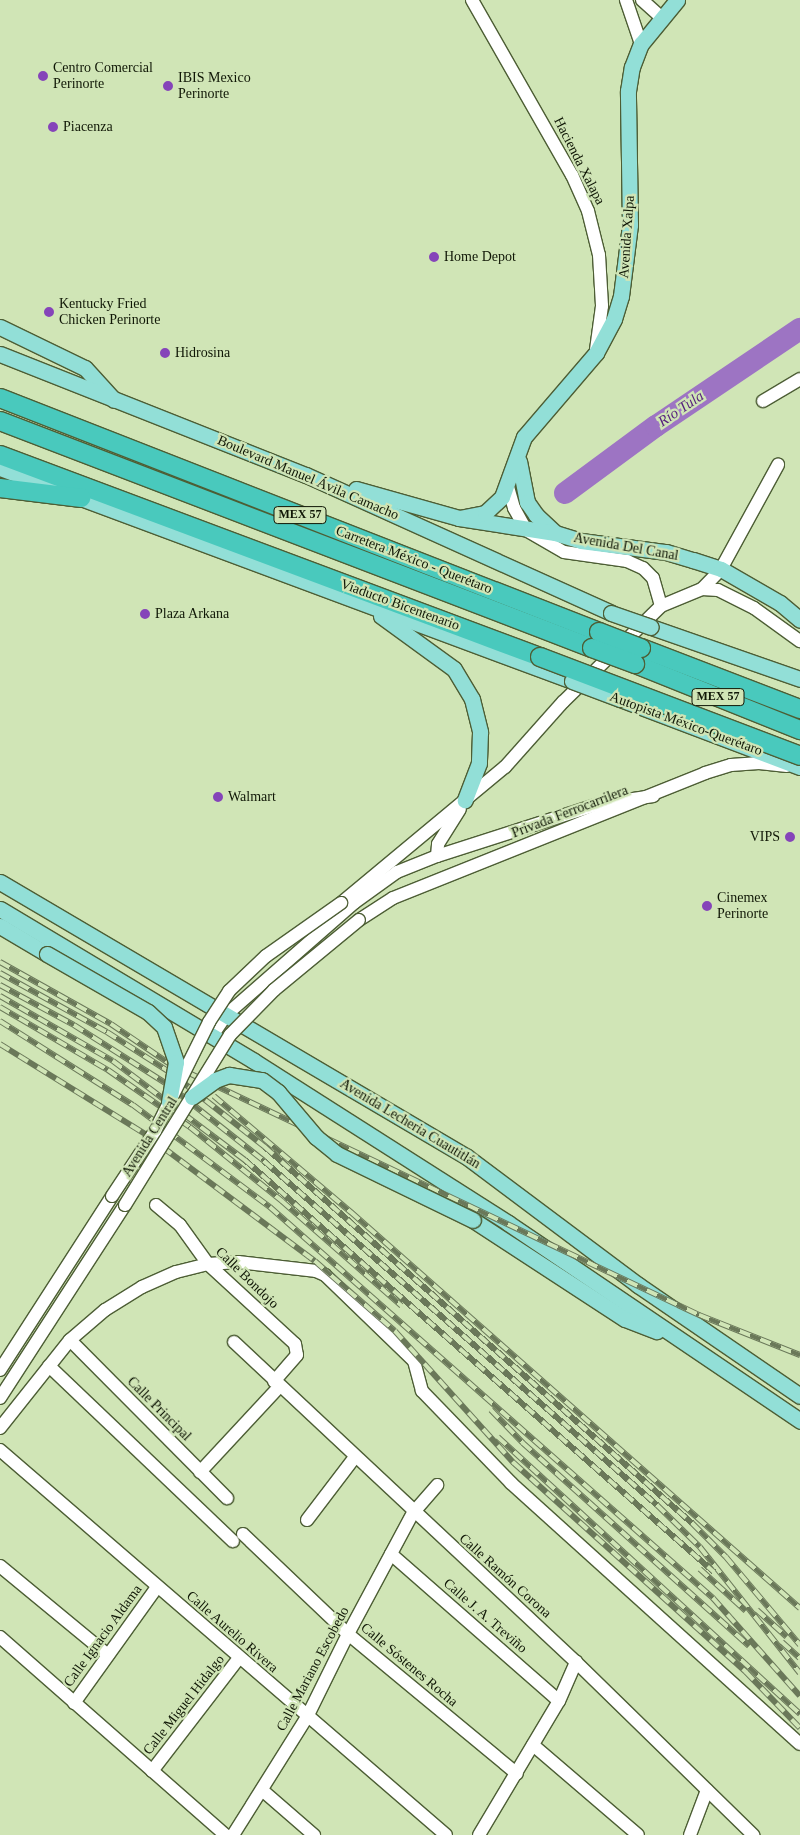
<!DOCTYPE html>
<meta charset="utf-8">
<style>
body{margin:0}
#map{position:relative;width:800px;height:1835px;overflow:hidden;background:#d0e5b6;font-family:"Times New Roman",serif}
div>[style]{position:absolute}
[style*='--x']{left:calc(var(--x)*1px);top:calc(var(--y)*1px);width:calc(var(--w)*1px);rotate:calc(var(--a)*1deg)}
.river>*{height:22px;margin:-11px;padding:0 11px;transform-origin:11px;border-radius:11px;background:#9d74c3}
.roads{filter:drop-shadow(1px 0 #4d5e35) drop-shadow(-1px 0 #4d5e35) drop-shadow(0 1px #4d5e35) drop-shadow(0 -1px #4d5e35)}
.minor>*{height:12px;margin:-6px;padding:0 6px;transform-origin:6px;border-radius:6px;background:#fff}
.major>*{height:15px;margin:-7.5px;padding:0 7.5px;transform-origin:7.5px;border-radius:7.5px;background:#92dfd7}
.highway>*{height:18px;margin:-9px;padding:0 9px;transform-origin:9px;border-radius:9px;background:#49c9bd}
.rail>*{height:5.5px;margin-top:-2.75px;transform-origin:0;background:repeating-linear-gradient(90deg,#d0e5b6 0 11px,#6a7859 0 22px);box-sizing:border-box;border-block:1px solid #6a7859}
.bridges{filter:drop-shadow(1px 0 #4d5e35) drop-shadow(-1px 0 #4d5e35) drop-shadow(0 1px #4d5e35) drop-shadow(0 -1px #4d5e35)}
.minor-bridge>*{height:12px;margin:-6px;padding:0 6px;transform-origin:6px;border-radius:6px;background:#fff}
.major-bridge>*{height:15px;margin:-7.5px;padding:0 7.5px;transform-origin:7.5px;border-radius:7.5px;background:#92dfd7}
.highway-bridge>*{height:18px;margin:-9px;padding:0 9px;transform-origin:9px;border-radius:9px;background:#49c9bd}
.dots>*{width:14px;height:14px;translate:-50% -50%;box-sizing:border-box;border:2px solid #d0e5b6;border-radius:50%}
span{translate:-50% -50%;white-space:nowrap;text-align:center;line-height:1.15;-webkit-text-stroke:4.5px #d0e5b6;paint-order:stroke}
.shield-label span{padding:1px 4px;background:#d0e5b6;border:1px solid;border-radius:4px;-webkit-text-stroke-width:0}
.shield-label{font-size:12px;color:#101706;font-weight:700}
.poi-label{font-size:14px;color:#101706}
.left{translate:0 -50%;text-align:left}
.right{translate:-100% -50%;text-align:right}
.street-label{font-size:14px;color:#101706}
.water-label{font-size:15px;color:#561f7d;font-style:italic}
</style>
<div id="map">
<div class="river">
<i style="--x:565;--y:493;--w:113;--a:-36.4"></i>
<i style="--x:656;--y:426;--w:174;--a:-34"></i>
</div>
<div class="roads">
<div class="minor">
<i style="--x:472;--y:0;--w:202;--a:60.3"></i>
<i style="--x:572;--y:175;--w:39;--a:66"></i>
<i style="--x:588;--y:211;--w:45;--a:76"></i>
<i style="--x:599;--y:255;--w:51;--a:86.6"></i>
<i style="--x:602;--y:306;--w:44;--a:97.8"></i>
<i style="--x:626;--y:0;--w:46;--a:71.2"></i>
<i style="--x:642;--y:0;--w:25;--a:42"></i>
<i style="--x:763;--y:401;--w:43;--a:-30.7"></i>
<i style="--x:508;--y:487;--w:22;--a:74"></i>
<i style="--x:514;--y:508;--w:25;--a:61"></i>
<i style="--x:526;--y:530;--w:44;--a:30.1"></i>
<i style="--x:564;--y:552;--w:64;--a:8.1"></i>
<i style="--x:627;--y:561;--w:17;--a:24"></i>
<i style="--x:643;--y:568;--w:14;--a:45"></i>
<i style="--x:653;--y:578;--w:29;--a:74"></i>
<i style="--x:702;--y:589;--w:28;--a:-46"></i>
<i style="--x:721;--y:569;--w:119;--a:-61.3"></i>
<i style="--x:437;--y:856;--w:12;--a:-85"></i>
<i style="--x:438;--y:844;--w:41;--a:-57.8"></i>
<i style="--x:341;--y:903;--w:213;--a:-39.7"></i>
<i style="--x:505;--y:767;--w:87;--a:-48.3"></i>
<i style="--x:563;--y:702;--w:137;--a:-44.4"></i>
<i style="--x:661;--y:606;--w:44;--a:-22.5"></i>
<i style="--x:702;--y:589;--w:16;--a:4"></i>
<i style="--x:718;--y:590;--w:40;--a:26.6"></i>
<i style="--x:754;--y:608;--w:57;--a:35.7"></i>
<i style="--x:359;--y:920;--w:40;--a:-32.9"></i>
<i style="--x:393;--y:898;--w:336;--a:-21.8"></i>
<i style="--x:705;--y:773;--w:27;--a:-17"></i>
<i style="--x:731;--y:765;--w:28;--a:-4"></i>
<i style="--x:759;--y:763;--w:28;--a:6"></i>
<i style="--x:212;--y:1036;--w:25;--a:-56"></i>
<i style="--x:226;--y:1015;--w:170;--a:-41.2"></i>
<i style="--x:354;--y:903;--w:53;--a:-35.8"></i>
<i style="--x:397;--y:872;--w:43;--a:-21.8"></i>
<i style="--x:437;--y:856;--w:170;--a:-17.8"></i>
<i style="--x:599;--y:804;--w:55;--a:-8.4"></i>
<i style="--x:156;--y:1205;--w:31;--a:40"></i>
<i style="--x:180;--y:1225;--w:48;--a:54.3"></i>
<i style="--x:208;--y:1264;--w:118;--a:42.6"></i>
<i style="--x:295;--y:1344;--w:11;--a:80"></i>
<i style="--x:297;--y:1355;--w:35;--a:131"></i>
<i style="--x:70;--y:1340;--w:223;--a:45.2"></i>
<i style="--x:234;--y:1342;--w:468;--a:43.1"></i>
<i style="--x:576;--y:1662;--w:248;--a:44.3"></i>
<i style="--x:49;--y:1366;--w:254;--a:43.6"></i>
<i style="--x:0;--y:1370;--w:207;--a:-57.2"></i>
<i style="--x:0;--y:1398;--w:230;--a:-57.1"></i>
<i style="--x:0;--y:1428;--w:112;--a:-51.5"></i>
<i style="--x:70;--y:1340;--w:46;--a:-40.6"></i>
<i style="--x:105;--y:1310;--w:44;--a:-31.9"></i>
<i style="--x:142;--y:1287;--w:37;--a:-24"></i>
<i style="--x:176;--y:1272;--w:33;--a:-14"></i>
<i style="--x:208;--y:1264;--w:30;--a:-4"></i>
<i style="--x:238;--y:1262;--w:79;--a:6.6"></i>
<i style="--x:316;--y:1271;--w:10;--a:24"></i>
<i style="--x:325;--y:1275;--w:124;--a:44"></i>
<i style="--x:414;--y:1361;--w:31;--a:75"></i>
<i style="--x:422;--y:1391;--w:128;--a:45.9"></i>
<i style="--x:511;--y:1483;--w:389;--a:42.1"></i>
<i style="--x:0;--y:1450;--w:589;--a:40.8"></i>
<i style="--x:200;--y:1472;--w:117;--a:-47.1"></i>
<i style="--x:307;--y:1520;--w:79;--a:-52.7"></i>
<i style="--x:243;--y:1534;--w:145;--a:43.6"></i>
<i style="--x:348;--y:1634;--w:219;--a:39.6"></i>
<i style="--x:391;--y:1554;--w:223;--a:41.2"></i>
<i style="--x:0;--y:1566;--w:140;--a:39.5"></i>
<i style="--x:0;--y:1637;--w:300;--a:41.3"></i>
<i style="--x:74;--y:1703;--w:143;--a:-54.4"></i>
<i style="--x:533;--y:1745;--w:138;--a:40.6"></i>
<i style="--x:152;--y:1771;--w:143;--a:-52.4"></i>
<i style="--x:262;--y:1790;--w:69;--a:40.9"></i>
<i style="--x:233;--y:1835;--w:139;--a:-57.9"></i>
<i style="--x:307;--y:1717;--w:93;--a:-63.7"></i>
<i style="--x:348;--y:1634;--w:137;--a:-61.8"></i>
<i style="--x:413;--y:1513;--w:37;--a:-49"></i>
<i style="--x:479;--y:1835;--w:156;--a:-59.2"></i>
<i style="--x:559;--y:1701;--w:43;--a:-66.4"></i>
<i style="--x:690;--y:1835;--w:48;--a:-69.3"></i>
</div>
<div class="major">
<i style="--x:0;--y:327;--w:94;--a:25.8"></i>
<i style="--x:85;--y:368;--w:43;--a:47.8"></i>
<i style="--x:0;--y:354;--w:329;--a:21.6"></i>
<i style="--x:306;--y:475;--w:335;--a:24.3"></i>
<i style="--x:519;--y:461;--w:42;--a:79"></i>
<i style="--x:527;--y:502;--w:16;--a:55"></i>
<i style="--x:536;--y:515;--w:26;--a:43"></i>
<i style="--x:0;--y:468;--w:610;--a:20.42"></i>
<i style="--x:356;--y:489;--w:107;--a:15.7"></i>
<i style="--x:459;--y:518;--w:97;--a:8.9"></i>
<i style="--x:555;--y:533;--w:27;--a:17"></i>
<i style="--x:581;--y:541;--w:86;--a:7.4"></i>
<i style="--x:666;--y:552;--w:28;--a:17"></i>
<i style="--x:693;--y:560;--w:29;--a:18"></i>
<i style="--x:721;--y:569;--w:68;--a:30"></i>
<i style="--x:780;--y:603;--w:26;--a:40"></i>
<i style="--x:459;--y:518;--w:26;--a:-11"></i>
<i style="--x:485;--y:513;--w:23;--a:-43"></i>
<i style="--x:502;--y:497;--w:64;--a:-69.9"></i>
<i style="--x:524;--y:437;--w:111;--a:-49.4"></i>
<i style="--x:596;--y:353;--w:38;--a:-62"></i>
<i style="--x:614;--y:319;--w:24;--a:-73"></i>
<i style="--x:621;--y:296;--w:72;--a:-82.8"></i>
<i style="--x:630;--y:225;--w:134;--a:-90.9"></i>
<i style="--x:628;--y:91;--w:24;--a:-81"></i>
<i style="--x:632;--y:67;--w:25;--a:-69"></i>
<i style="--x:641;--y:44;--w:57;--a:-50.7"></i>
<i style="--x:381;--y:616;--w:90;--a:36"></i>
<i style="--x:454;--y:669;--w:35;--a:59"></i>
<i style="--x:472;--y:699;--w:34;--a:76"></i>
<i style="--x:480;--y:732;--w:31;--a:92"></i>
<i style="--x:479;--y:763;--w:40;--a:111"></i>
<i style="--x:651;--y:627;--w:158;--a:19.2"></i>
<i style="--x:620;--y:699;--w:192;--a:20.7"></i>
<i style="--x:0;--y:882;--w:542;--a:30.49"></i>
<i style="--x:467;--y:1157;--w:214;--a:36.8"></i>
<i style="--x:638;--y:1285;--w:196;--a:34.4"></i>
<i style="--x:0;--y:909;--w:296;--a:30.9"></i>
<i style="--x:254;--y:1061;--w:301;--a:32.5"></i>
<i style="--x:508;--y:1223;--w:353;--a:34.1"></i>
<i style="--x:0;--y:926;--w:55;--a:30.8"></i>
<i style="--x:473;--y:1220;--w:181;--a:33.1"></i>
<i style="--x:625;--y:1319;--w:34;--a:21"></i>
</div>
<div class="highway">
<i style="--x:0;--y:398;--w:643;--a:21.34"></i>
<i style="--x:0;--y:421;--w:634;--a:20.98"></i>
<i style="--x:0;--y:455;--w:577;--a:20.51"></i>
<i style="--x:0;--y:488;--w:82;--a:7"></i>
<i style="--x:641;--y:648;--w:170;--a:21"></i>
<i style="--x:635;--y:664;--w:178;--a:21.8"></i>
</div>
</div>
<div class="rail">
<i style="--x:0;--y:962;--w:127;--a:29.2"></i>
<i style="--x:111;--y:1024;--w:78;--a:34.1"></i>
<i style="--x:0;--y:973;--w:122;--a:28.9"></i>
<i style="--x:107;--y:1032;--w:76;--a:32.6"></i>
<i style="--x:171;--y:1073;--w:120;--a:38.2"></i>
<i style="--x:265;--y:1147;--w:569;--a:41.37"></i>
<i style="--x:692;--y:1523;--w:48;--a:45"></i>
<i style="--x:726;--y:1557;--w:115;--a:49.9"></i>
<i style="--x:0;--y:985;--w:84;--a:28.4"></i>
<i style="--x:74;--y:1025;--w:110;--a:32.4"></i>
<i style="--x:167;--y:1084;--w:124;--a:38.4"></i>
<i style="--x:264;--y:1161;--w:522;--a:41.2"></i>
<i style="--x:657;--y:1505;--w:60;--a:44.3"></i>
<i style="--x:700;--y:1547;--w:161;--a:51.6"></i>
<i style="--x:0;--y:996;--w:130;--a:29.9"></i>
<i style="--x:113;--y:1061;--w:165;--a:36.9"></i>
<i style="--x:245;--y:1160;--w:624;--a:41.3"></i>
<i style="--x:0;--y:1007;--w:125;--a:30.3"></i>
<i style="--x:108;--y:1070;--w:100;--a:34.8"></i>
<i style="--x:190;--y:1127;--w:118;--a:38.8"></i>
<i style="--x:282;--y:1201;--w:159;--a:41.2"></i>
<i style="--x:0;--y:1021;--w:157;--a:32.3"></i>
<i style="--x:133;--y:1105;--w:171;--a:36.7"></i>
<i style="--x:270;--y:1207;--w:591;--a:41.43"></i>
<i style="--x:713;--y:1598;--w:131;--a:48.4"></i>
<i style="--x:0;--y:1044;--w:171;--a:31.8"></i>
<i style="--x:145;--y:1134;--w:212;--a:36.8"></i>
<i style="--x:315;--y:1261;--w:106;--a:41.2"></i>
<i style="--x:395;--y:1331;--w:178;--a:48"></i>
<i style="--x:514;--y:1463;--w:312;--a:42"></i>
<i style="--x:746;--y:1672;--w:78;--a:46"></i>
<i style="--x:170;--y:1064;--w:586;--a:25.38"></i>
<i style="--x:699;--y:1315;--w:109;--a:21.6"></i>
<i style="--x:214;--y:1096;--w:180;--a:40.3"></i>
<i style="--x:351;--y:1212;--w:599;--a:41.41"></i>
<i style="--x:491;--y:1410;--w:46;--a:45.9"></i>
<i style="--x:523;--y:1443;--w:304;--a:41.9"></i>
<i style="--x:498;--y:1437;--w:410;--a:42.5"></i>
<i style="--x:700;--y:1569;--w:62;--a:42.4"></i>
<i style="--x:757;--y:1610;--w:40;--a:42"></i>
<i style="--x:782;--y:1642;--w:24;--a:42"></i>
</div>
<div class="bridges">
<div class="minor-bridge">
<i style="--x:112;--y:1196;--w:78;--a:-56.5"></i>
<i style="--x:155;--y:1131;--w:122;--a:-63.6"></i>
<i style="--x:209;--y:1022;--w:37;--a:-57"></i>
<i style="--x:229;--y:991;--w:51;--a:-43.4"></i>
<i style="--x:266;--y:956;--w:92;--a:-35.2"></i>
<i style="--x:125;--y:1205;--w:200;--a:-58.3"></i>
<i style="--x:230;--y:1035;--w:63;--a:-45.6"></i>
<i style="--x:274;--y:990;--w:110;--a:-39.5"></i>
</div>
<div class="major-bridge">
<i style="--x:611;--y:613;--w:42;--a:19.3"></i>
<i style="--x:572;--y:681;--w:51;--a:20.6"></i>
<i style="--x:47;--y:954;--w:116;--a:29.9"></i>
<i style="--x:148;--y:1012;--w:22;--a:43"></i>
<i style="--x:164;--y:1027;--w:37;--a:71"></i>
<i style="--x:176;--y:1062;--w:41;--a:99.9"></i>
<i style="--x:192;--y:1097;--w:29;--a:-36"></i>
<i style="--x:215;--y:1080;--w:15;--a:-20"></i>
<i style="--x:229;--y:1075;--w:33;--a:9"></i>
<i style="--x:262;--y:1080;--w:20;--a:37"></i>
<i style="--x:278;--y:1092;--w:59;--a:49.8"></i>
<i style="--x:316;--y:1137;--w:27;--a:39"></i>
<i style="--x:337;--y:1154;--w:151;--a:25.9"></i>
</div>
<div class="highway-bridge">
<i style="--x:599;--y:632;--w:45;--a:20.9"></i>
<i style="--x:592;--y:648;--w:46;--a:20.4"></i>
<i style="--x:540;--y:657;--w:278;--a:20.8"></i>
</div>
</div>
<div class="dots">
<i style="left:43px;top:76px;background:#8544b9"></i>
<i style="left:168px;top:86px;background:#8544b9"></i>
<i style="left:53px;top:127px;background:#8544b9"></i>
<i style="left:434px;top:257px;background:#8544b9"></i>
<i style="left:49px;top:312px;background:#8544b9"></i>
<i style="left:165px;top:353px;background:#8544b9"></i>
<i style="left:145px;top:614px;background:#8544b9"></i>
<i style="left:218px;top:797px;background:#8544b9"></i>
<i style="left:790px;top:837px;background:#8544b9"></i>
<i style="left:707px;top:906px;background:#8544b9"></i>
</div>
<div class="shield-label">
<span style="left:300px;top:515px">MEX 57</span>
<span style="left:718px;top:697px">MEX 57</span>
</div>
<div class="poi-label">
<span class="left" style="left:53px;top:76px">Centro Comercial<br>Perinorte</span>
<span class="left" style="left:178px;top:86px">IBIS Mexico<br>Perinorte</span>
<span class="left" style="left:63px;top:127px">Piacenza</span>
<span class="left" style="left:444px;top:257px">Home Depot</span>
<span class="left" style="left:59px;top:312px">Kentucky Fried<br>Chicken Perinorte</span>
<span class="left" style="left:175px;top:353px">Hidrosina</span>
<span class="left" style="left:155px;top:614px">Plaza Arkana</span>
<span class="left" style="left:228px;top:797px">Walmart</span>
<span class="right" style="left:780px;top:837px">VIPS</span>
<span class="left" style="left:717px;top:906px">Cinemex<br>Perinorte</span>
</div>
<div class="street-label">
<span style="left:579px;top:161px;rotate:63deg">Hacienda Xalapa</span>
<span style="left:627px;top:237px;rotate:-86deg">Avenida Xalpa</span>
<span style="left:308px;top:478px;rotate:23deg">Boulevard Manuel Ávila Camacho</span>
<span style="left:626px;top:547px;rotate:10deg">Avenida Del Canal</span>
<span style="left:414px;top:560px;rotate:21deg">Carretera México - Querétaro</span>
<span style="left:400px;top:605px;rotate:20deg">Viaducto Bicentenario</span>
<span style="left:686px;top:724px;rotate:20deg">Autopista México-Querétaro</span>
<span style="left:570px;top:812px;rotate:-21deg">Privada Ferrocarrilera</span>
<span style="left:410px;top:1124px;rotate:31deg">Avenida Lecheria Cuautitlán</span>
<span style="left:150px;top:1137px;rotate:-58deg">Avenida Central</span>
<span style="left:247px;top:1278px;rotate:44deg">Calle Bondojo</span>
<span style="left:159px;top:1409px;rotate:45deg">Calle Principal</span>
<span style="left:505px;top:1576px;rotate:42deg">Calle Ramón Corona</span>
<span style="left:485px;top:1616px;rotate:41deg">Calle J. A. Treviño</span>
<span style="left:232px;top:1632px;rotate:41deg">Calle Aurelio Rivera</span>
<span style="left:103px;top:1636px;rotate:-54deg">Calle Ignacio Aldama</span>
<span style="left:409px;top:1665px;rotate:40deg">Calle Sóstenes Rocha</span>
<span style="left:313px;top:1669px;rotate:-62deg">Calle Mariano Escobedo</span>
<span style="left:184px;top:1705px;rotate:-52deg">Calle Miguel Hidalgo</span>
</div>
<div class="water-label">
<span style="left:681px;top:409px;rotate:-34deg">Río Tula</span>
</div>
</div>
